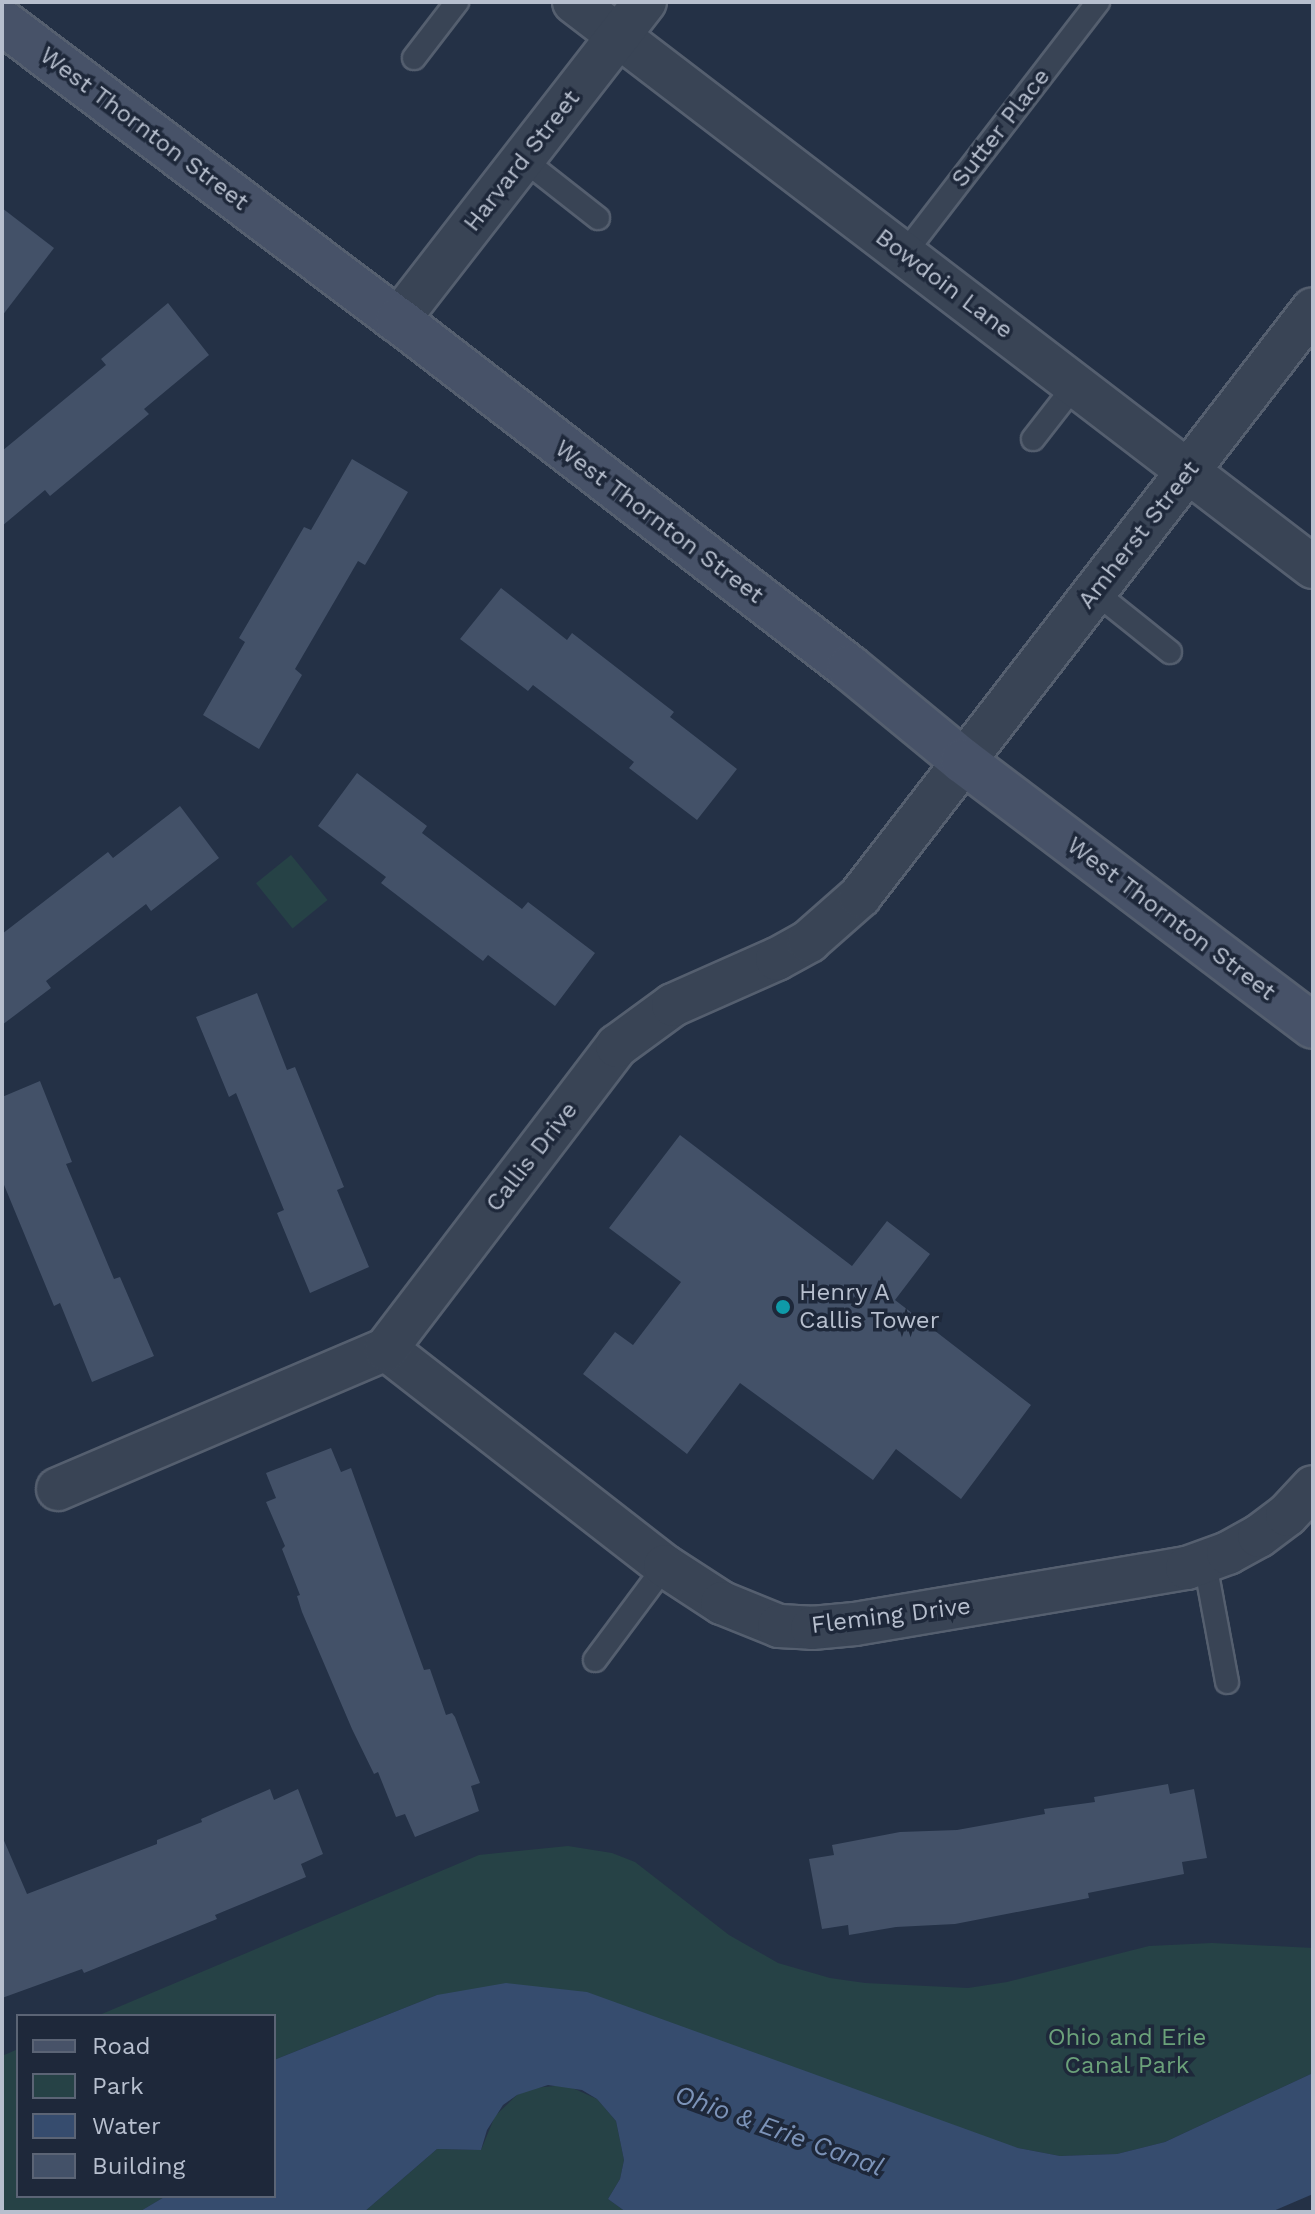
<!DOCTYPE html>
<style>
body{margin:0}
#map{position:relative;width:1315px;height:2214px;overflow:hidden;background:#243146;font-family:"Work Sans",sans-serif}
div>[style]{position:absolute}
[style*='--x']{left:calc(var(--x)*1px);top:calc(var(--y)*1px);width:calc(var(--w)*1px);rotate:calc(var(--a)*1deg)}
.green>*{inset:0;background:#264246;transform-origin:0 0}
.water>*{inset:0;background:#364c6e}
.building>*{inset:0;background:#435168}
.roads{filter:drop-shadow(2px 0 #555f6f) drop-shadow(-2px 0 #555f6f) drop-shadow(0 2px #555f6f) drop-shadow(0 -2px #555f6f)}
.service>*{height:22px;margin:-11px;padding:0 11px;transform-origin:11px;border-radius:11px;background:#394455}
.minor>*{height:42px;margin:-21px;padding:0 21px;transform-origin:21px;border-radius:21px;background:#394455}
.secondary>*{height:44px;margin:-22px;padding:0 22px;transform-origin:22px;border-radius:22px;background:#475268}
.dots>*{width:22px;height:22px;translate:-50% -50%;box-sizing:border-box;border:4px solid #1e283a;border-radius:50%}
span{translate:-50% -50%;white-space:nowrap;text-align:center;line-height:1.15;-webkit-text-stroke:7px #1e283a;paint-order:stroke}
.street-label{font-size:24px;color:#b7bfce}
.poi-label{font-size:24px;color:#b7bfce}
.left{translate:0 -50%;text-align:left}
.park-label{font-size:24px;color:#6ba17a}
.water-label{font-size:26px;color:#7c93b8;font-style:italic}
.frame{position:absolute;inset:0;border:4px solid #b7bfce;pointer-events:none}
.legend{position:absolute;left:16px;top:2014px;width:260px;height:184px;box-sizing:border-box;background:#1e283a;border:2px solid #5b6475;margin:0;padding:10px 14px;list-style:none;font-size:24px;color:#b7bfce}
.legend li{display:flex;align-items:center;gap:16px;height:40px}
.legend b{width:40px;border:2px solid #5b6475}
</style>
<div id="map">
<div class="green">
<i style="left:291px;top:855px;width:58px;height:45px;rotate:51deg"></i>
<i style="clip-path:polygon(568px 1846px,612px 1853px,635px 1862px,729px 1935px,778px 1963px,830px 1978px,865px 1983px,968px 1988px,1007px 1982px,1149px 1946px,1212px 1943px,1313px 1948px,1313px 2073px,1165px 2142px,1117px 2154px,1060px 2156px,1018px 2148px,437px 1995px,274px 2060px,274px 2016px,97px 2016px,479px 1855px)"></i>
<i style="clip-path:polygon(18px 2049px,18px 2196px,166px 2196px,139px 2212px,6px 2212px,2px 2209px,2px 2056px)"></i>
<i style="clip-path:polygon(566px 2085px,597px 2099px,616px 2121px,624px 2160px,620px 2179px,608px 2199px,626px 2212px,364px 2212px,437px 2149px,481px 2150px,495px 2116px,517px 2095px,533px 2088px)"></i>
</div>
<div class="water">
<i style="clip-path:polygon(506px 1983px,587px 1992px,1018px 2148px,1060px 2156px,1117px 2154px,1165px 2142px,1313px 2073px,1313px 2194px,1271px 2212px,626px 2212px,608px 2199px,620px 2179px,624px 2160px,616px 2121px,597px 2099px,582px 2090px,548px 2085px,517px 2095px,503px 2105px,487px 2130px,481px 2150px,437px 2149px,364px 2212px,139px 2212px,166px 2196px,274px 2196px,274px 2060px,437px 1995px)"></i>
</div>
<div class="building">
<i style="clip-path:polygon(2px 208px,54px 248px,2px 316px)"></i>
<i style="clip-path:polygon(168px 303px,209px 355px,144px 409px,149px 414px,50px 496px,45px 490px,2px 526px,2px 451px,106px 365px,101px 359px)"></i>
<i style="clip-path:polygon(352px 459px,408px 492px,365px 565px,358px 561px,295px 669px,302px 675px,259px 749px,203px 715px,245px 642px,239px 638px,304px 527px,311px 530px)"></i>
<i style="clip-path:polygon(501px 588px,567px 640px,572px 633px,674px 712px,670px 717px,737px 769px,697px 820px,629px 768px,634px 762px,533px 685px,528px 691px,460px 639px)"></i>
<i style="clip-path:polygon(357px 773px,427px 826px,422px 833px,522px 909px,528px 902px,595px 953px,555px 1006px,488px 955px,483px 961px,381px 883px,386px 877px,318px 826px)"></i>
<i style="clip-path:polygon(180px 806px,219px 858px,151px 911px,146px 904px,46px 981px,51px 988px,2px 1025px,2px 934px,108px 852px,113px 858px)"></i>
<i style="clip-path:polygon(257px 993px,287px 1070px,295px 1067px,344px 1187px,337px 1190px,369px 1267px,310px 1293px,277px 1213px,284px 1210px,236px 1093px,229px 1097px,196px 1017px)"></i>
<i style="clip-path:polygon(40px 1081px,72px 1162px,66px 1164px,114px 1279px,120px 1277px,154px 1356px,92px 1382px,60px 1303px,54px 1306px,2px 1180px,2px 1097px)"></i>
<i style="clip-path:polygon(680px 1135px,852px 1266px,887px 1221px,930px 1254px,895px 1300px,1031px 1405px,961px 1499px,896px 1449px,873px 1480px,740px 1383px,687px 1454px,583px 1374px,615px 1332px,633px 1345px,681px 1282px,609px 1228px)"></i>
<i style="clip-path:polygon(331px 1448px,341px 1472px,351px 1468px,424px 1670px,430px 1669px,446px 1715px,452px 1713px,455px 1717px,480px 1783px,471px 1786px,479px 1811px,415px 1837px,405px 1814px,396px 1817px,378px 1772px,374px 1774px,352px 1729px,302px 1612px,297px 1596px,300px 1595px,282px 1549px,285px 1546px,266px 1502px,276px 1498px,266px 1473px)"></i>
<i style="clip-path:polygon(1168px 1784px,1170px 1794px,1194px 1789px,1207px 1858px,1182px 1862px,1184px 1874px,1088px 1893px,1089px 1898px,955px 1924px,896px 1927px,849px 1935px,848px 1925px,822px 1929px,809px 1859px,834px 1855px,832px 1845px,900px 1832px,957px 1830px,1045px 1814px,1044px 1809px,1095px 1802px,1094px 1797px)"></i>
<i style="clip-path:polygon(270px 1789px,274px 1800px,298px 1789px,323px 1854px,301px 1864px,306px 1877px,215px 1915px,217px 1919px,84px 1973px,82px 1969px,2px 1998px,2px 1836px,27px 1894px,157px 1844px,157px 1840px,202px 1822px,201px 1819px)"></i>
</div>
<div class="roads">
<div class="service">
<i style="--x:414;--y:58;--w:71;--a:-52.5"></i>
<i style="--x:524;--y:160;--w:94;--a:38.1"></i>
<i style="--x:904;--y:254;--w:318;--a:-52.4"></i>
<i style="--x:1033;--y:439;--w:68;--a:-52.1"></i>
<i style="--x:1095;--y:592;--w:96;--a:38.7"></i>
<i style="--x:1205;--y:1563;--w:121;--a:79.5"></i>
<i style="--x:595;--y:1660;--w:117;--a:-53.3"></i>
</div>
<div class="minor">
<i style="--x:574;--y:2;--w:930;--a:37.4"></i>
<i style="--x:398;--y:320;--w:403;--a:-52.2"></i>
<i style="--x:386;--y:1349;--w:353;--a:37.9"></i>
<i style="--x:665;--y:1566;--w:68;--a:33"></i>
<i style="--x:722;--y:1603;--w:61;--a:22"></i>
<i style="--x:779;--y:1626;--w:33;--a:3"></i>
<i style="--x:812;--y:1628;--w:43;--a:-5.3"></i>
<i style="--x:855;--y:1624;--w:337;--a:-9.6"></i>
<i style="--x:1187;--y:1568;--w:44;--a:-20.1"></i>
<i style="--x:1228;--y:1553;--w:35;--a:-29"></i>
<i style="--x:1259;--y:1536;--w:35;--a:-37"></i>
<i style="--x:1287;--y:1515;--w:38;--a:-47"></i>
<i style="--x:58;--y:1489;--w:357;--a:-23.1"></i>
<i style="--x:386;--y:1349;--w:381;--a:-52.7"></i>
<i style="--x:617;--y:1046;--w:69;--a:-36.2"></i>
<i style="--x:673;--y:1005;--w:114;--a:-23.9"></i>
<i style="--x:777;--y:959;--w:37;--a:-29"></i>
<i style="--x:809;--y:941;--w:68;--a:-41.4"></i>
<i style="--x:860;--y:896;--w:741;--a:-52.34"></i>
</div>
<div class="secondary">
<i style="--x:2;--y:22;--w:496;--a:37"></i>
<i style="--x:398;--y:320;--w:570;--a:37.59"></i>
<i style="--x:850;--y:668;--w:146;--a:39.5"></i>
<i style="--x:963;--y:761;--w:439;--a:37.1"></i>
</div>
</div>
<div class="dots">
<i style="left:783px;top:1307px;background:#0f9aa8"></i>
</div>
<div class="street-label">
<span style="left:1001px;top:128px;rotate:-52deg">Sutter Place</span>
<span style="left:144px;top:129px;rotate:37deg">West Thornton Street</span>
<span style="left:522px;top:161px;rotate:-52deg">Harvard Street</span>
<span style="left:944px;top:284px;rotate:37deg">Bowdoin Lane</span>
<span style="left:659px;top:522px;rotate:37deg">West Thornton Street</span>
<span style="left:1139px;top:535px;rotate:-52deg">Amherst Street</span>
<span style="left:1171px;top:919px;rotate:37deg">West Thornton Street</span>
<span style="left:532px;top:1157px;rotate:-52deg">Callis Drive</span>
<span style="left:891px;top:1616px;rotate:-7deg">Fleming Drive</span>
</div>
<div class="poi-label">
<span class="left" style="left:799px;top:1307px">Henry A<br>Callis Tower</span>
</div>
<div class="park-label">
<span style="left:1127px;top:2052px">Ohio and Erie<br>Canal Park</span>
</div>
<div class="water-label">
<span style="left:779px;top:2131px;rotate:20deg">Ohio &amp; Erie Canal</span>
</div>
<div class="frame"></div>
<ul class="legend">
<li><b style="height:10px;background:#475268"></b>Road</li>
<li><b style="height:22px;background:#264246"></b>Park</li>
<li><b style="height:22px;background:#364c6e"></b>Water</li>
<li><b style="height:22px;background:#435168"></b>Building</li>
</ul>
</div>
